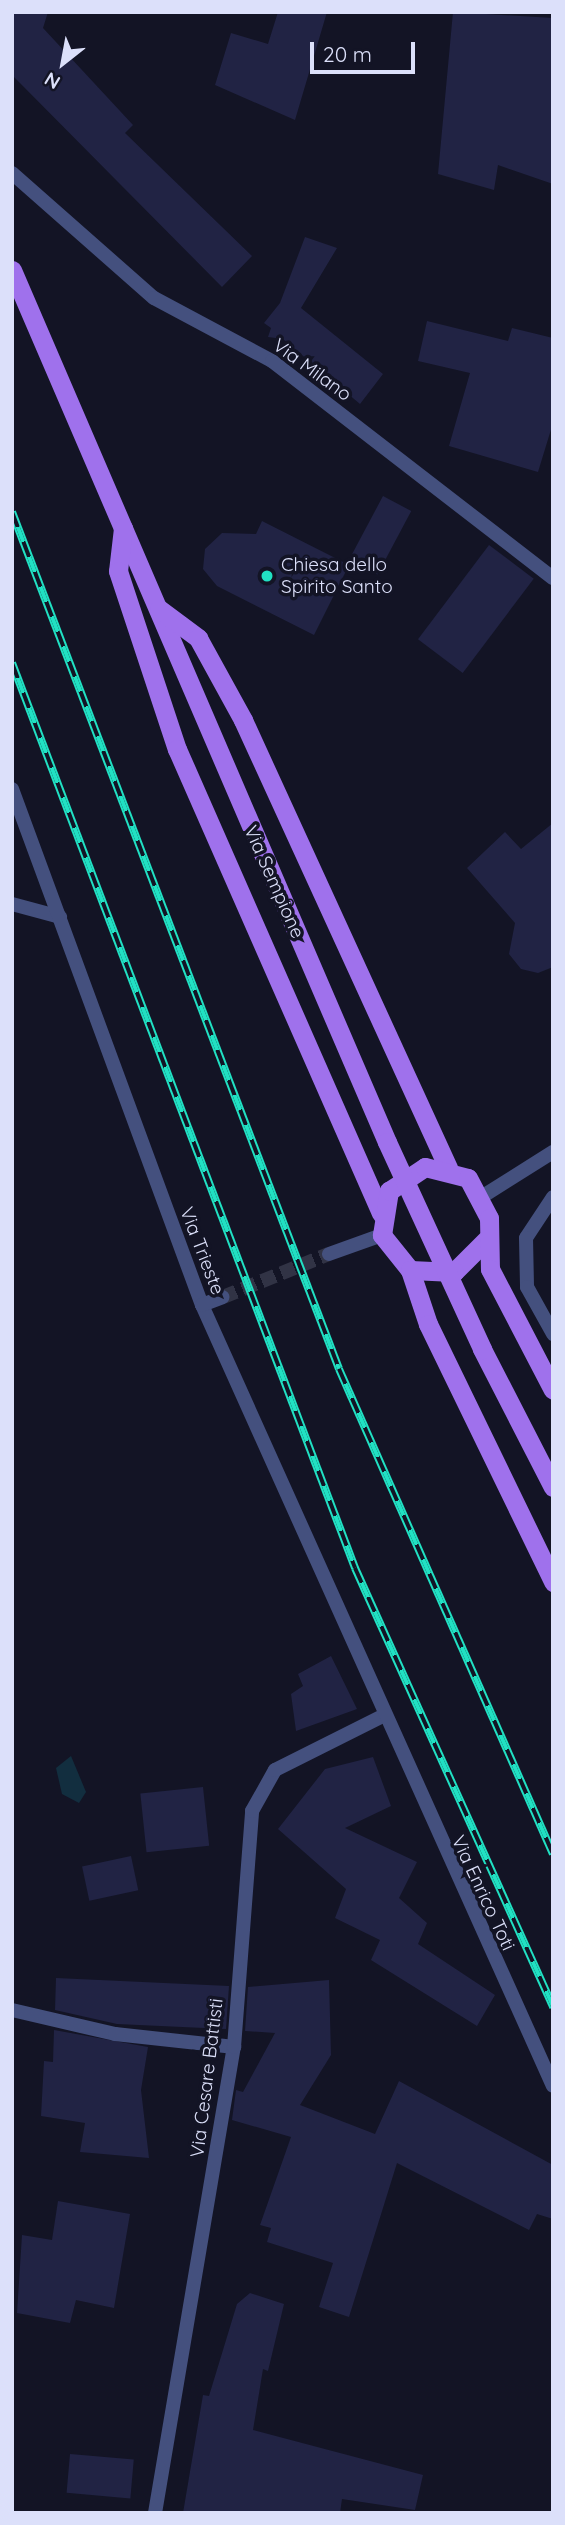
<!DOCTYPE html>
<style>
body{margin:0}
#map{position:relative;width:565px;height:2525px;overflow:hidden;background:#131425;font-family:Quicksand,sans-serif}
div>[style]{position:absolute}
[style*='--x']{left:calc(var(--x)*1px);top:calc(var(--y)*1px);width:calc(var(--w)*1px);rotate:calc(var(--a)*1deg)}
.water>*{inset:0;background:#122e3f}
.building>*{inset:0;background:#212344;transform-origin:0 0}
.tertiary-tunnel>*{height:14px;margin-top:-7px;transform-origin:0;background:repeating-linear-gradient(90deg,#313345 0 14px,transparent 0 21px)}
.service>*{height:14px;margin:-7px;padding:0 7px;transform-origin:7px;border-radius:7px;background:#44507e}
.minor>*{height:14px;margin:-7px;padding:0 7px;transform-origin:7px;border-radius:7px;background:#44507e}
.tertiary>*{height:14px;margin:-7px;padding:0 7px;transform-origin:7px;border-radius:7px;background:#44507e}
.primary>*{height:19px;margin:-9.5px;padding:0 9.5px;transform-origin:9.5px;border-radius:9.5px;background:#9f71ec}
.rail>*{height:8px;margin-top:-4px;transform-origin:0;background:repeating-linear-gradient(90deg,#131425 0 16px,#21e1c3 0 32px);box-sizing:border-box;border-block:2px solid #21e1c3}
.primary-bridge>*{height:19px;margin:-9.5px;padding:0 9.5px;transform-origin:9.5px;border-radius:9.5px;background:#9f71ec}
.dots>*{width:19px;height:19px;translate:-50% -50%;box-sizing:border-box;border:4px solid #131425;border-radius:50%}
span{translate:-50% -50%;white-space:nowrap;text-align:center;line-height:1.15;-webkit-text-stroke:7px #131425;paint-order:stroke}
.street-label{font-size:19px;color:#dce0fa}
.poi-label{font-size:19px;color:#dce0fa}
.left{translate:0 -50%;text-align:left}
.frame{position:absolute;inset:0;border:14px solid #dce0fa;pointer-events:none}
.north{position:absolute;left:28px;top:28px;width:70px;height:70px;-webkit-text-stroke:5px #131425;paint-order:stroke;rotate:211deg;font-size:19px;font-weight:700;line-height:28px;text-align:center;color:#dce0fa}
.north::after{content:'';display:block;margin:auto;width:24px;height:32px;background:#dce0fa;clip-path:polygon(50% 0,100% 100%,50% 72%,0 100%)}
.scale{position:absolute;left:310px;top:42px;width:105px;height:32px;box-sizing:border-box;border:4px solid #dce0fa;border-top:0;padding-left:9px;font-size:21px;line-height:24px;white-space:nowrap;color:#dce0fa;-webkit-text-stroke:5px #131425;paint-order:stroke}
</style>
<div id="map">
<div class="water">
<i style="clip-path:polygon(71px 1756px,86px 1792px,79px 1803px,62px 1794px,56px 1768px)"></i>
</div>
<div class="building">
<i style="clip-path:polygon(12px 12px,48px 12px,43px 28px,133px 125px,125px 133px,252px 256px,222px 287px,12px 75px)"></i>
<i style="clip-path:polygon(278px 12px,327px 12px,295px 120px,215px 85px,231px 33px,268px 44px)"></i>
<i style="clip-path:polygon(453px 12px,553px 18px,553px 184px,498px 165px,494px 190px,438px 174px)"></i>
<i style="clip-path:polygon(305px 237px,337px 248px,301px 308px,383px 374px,360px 404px,283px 339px,268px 337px,271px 328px,264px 323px,280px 303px)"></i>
<i style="clip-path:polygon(427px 321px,508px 341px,512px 328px,553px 338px,553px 423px,538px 472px,449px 446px,470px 373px,418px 361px)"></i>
<i style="left:383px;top:496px;width:32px;height:72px;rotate:28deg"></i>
<i style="clip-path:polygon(262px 521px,349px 565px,314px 635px,217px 586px,203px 569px,205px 549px,222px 533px,256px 534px)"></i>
<i style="left:489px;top:545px;width:56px;height:118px;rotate:37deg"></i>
<i style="clip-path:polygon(553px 823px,553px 967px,538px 973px,521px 969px,509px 954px,515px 923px,467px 868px,505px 832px,521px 849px)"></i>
<i style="clip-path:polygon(331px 1656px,357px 1709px,296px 1731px,291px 1694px,303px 1686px,298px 1674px)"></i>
<i style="clip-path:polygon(373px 1757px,391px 1806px,345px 1828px,417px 1862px,399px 1898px,427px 1923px,418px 1944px,495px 1995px,477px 2026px,371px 1960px,380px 1940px,335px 1918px,346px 1889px,278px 1829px,325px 1769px)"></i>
<i style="left:203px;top:1787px;width:59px;height:63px;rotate:84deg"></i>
<i style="left:131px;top:1856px;width:35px;height:50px;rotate:78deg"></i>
<i style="clip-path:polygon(56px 1978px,229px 1986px,226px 2029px,117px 2024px,55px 2010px)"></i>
<i style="clip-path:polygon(329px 1980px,331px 2055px,300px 2105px,375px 2134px,399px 2081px,553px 2165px,553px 2219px,537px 2214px,529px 2230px,397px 2163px,349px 2317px,319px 2307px,333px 2263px,267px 2242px,271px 2228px,260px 2225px,291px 2137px,232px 2120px,236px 2090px,243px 2092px,275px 2033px,245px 2031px,248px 1987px)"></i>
<i style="clip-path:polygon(54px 2030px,148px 2047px,141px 2090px,149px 2158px,80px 2152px,85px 2123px,41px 2116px,44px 2061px,53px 2062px)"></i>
<i style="clip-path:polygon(58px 2201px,130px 2214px,114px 2308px,76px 2300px,70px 2323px,17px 2313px,22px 2235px,52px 2240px)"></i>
<i style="clip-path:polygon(250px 2293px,284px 2304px,268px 2371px,263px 2369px,253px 2430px,423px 2475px,415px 2510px,342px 2499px,340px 2513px,183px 2513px,203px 2395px,209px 2396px,237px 2304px)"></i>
<i style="left:70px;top:2454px;width:64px;height:39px;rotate:5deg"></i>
</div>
<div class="tertiary-tunnel">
<i style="--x:223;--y:1297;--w:114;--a:-22.1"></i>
</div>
<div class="service">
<i style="--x:553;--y:1197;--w:49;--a:123.4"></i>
<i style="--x:526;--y:1238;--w:49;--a:88.8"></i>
<i style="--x:527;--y:1287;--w:54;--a:61"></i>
</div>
<div class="minor">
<i style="--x:12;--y:173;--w:189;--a:41.4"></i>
<i style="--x:154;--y:298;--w:134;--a:28.1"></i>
<i style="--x:272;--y:361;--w:355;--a:37.7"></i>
<i style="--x:12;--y:904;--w:50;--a:15.2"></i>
<i style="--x:12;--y:2010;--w:106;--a:13.1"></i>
<i style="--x:115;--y:2034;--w:120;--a:6.2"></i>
<i style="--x:155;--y:2513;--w:473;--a:-80.4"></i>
<i style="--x:234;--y:2047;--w:237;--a:-85.6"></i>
<i style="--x:252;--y:1811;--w:47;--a:-60.7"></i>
<i style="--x:275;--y:1770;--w:121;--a:-26.6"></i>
</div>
<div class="tertiary">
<i style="--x:12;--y:789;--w:550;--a:69.79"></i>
<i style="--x:202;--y:1305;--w:856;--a:65.8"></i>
<i style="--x:483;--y:1196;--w:83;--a:-32.2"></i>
<i style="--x:329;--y:1254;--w:56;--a:-19.7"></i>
<i style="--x:202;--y:1305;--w:22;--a:-21"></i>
</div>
<div class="primary">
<i style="--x:12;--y:270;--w:949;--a:66.73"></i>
<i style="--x:123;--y:528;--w:43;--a:96.6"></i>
<i style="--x:118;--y:571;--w:188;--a:71.7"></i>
<i style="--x:177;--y:749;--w:507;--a:66.27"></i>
<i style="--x:159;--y:609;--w:49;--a:36.6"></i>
<i style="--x:198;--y:638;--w:94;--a:61.2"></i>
<i style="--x:243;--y:720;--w:493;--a:65.4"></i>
<i style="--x:486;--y:1240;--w:45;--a:135"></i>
<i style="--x:454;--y:1272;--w:44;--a:-177.4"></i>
<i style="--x:410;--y:1270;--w:45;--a:-128.7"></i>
<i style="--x:382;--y:1235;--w:45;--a:-81"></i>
<i style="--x:389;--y:1191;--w:43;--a:-33.7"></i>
<i style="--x:425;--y:1167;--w:44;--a:14.3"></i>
<i style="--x:468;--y:1178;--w:45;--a:62.3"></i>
<i style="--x:489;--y:1218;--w:51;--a:88.9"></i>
<i style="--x:490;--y:1269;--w:136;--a:62.5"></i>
<i style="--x:410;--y:1270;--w:57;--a:71.6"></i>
<i style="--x:428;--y:1324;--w:287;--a:64.1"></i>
<i style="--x:482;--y:1349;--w:155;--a:62.8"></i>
</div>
<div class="rail">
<i style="--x:12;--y:512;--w:917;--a:69.11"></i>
<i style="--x:339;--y:1369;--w:530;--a:66.19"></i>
<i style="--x:12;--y:663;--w:968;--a:69.24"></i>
<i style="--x:355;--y:1568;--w:482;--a:65.7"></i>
</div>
<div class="primary-bridge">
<i style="--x:387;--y:1142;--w:228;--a:65.3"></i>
</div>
<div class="dots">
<i style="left:267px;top:576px;background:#21e1c3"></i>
</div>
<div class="street-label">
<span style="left:312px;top:370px;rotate:36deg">Via Milano</span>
<span style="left:274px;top:882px;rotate:66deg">Via Sempione</span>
<span style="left:202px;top:1251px;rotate:69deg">Via Trieste</span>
<span style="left:483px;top:1893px;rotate:65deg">Via Enrico Toti</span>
<span style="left:207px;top:2078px;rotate:-83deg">Via Cesare Battisti</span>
</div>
<div class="poi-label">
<span class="left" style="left:281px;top:576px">Chiesa dello<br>Spirito Santo</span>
</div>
<div class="frame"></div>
<div class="north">N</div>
<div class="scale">20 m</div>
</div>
